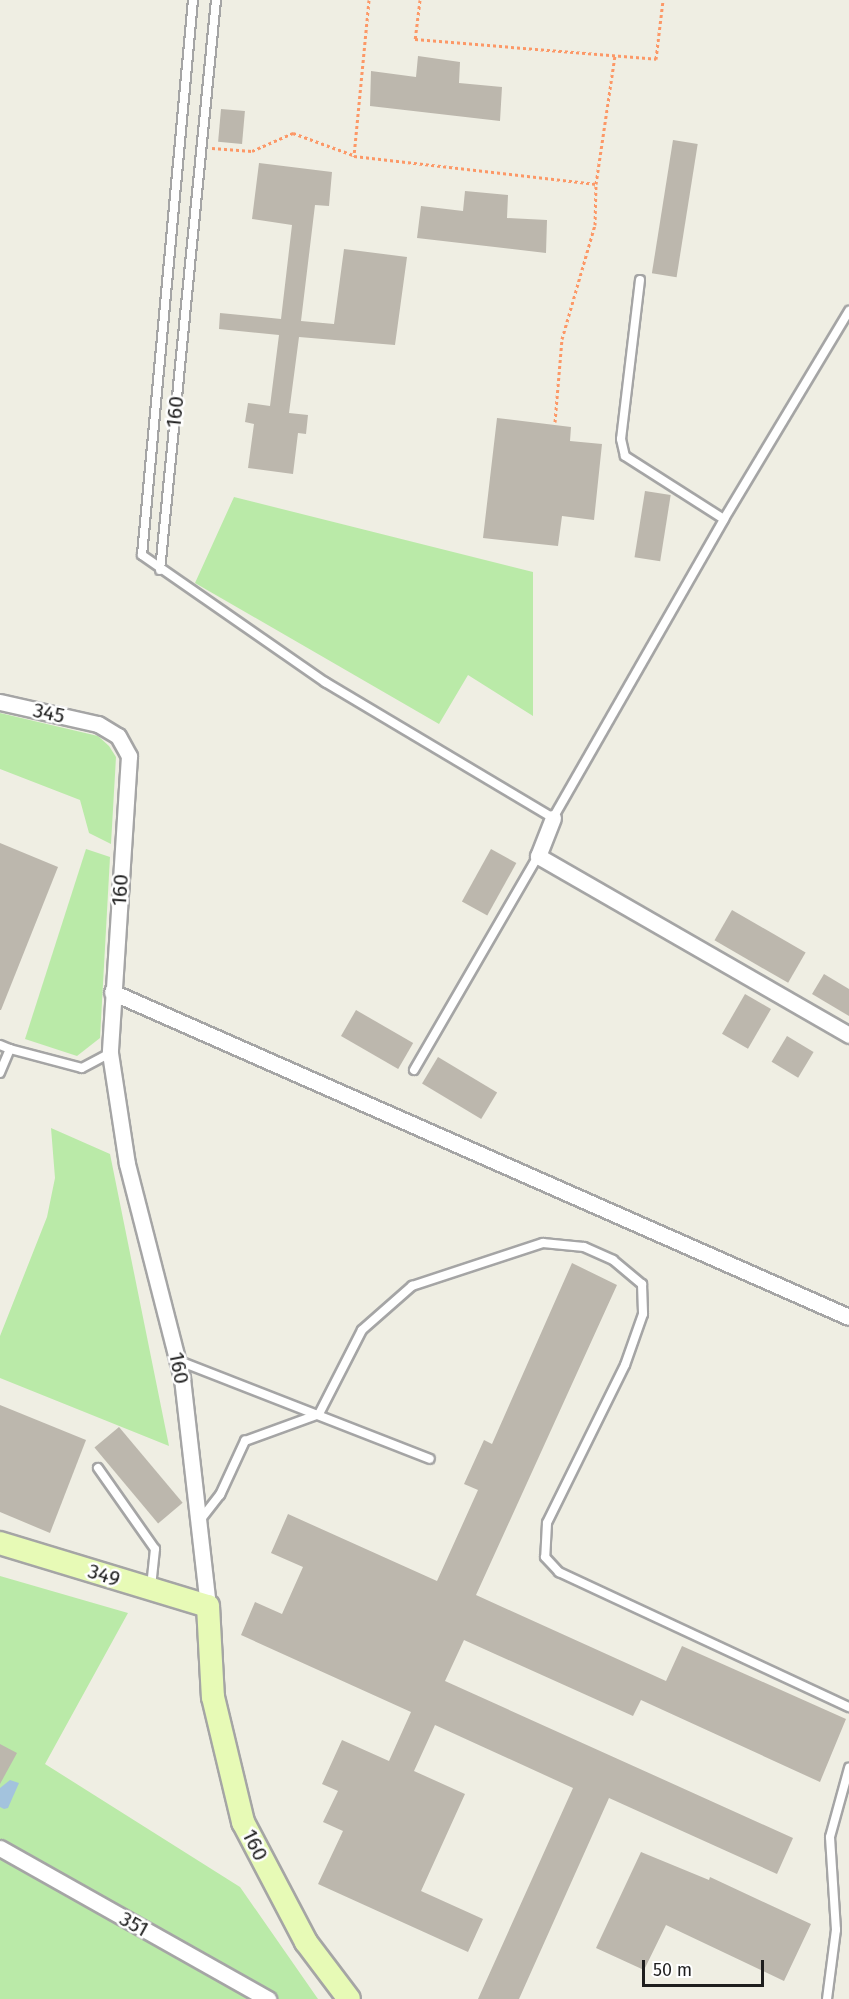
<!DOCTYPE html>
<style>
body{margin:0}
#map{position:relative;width:849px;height:1999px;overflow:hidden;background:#efeee3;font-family:"Fira Sans",sans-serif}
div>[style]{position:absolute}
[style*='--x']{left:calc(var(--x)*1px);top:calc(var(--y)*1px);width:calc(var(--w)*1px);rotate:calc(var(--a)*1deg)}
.grass>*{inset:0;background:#baeaa8}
.water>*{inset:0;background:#a3c3dd}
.building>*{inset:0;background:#bcb7ad;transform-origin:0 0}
.path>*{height:3px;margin-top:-1.5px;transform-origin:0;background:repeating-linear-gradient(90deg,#fc9867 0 3px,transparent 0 6px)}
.roads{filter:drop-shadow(2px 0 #a5a5a5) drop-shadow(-2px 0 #a5a5a5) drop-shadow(0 2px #a5a5a5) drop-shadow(0 -2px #a5a5a5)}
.lane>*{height:8px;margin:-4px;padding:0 4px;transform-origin:4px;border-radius:4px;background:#fff}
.street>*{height:15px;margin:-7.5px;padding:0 7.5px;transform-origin:7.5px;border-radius:7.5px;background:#fff}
.secondary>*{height:22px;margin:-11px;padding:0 11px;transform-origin:11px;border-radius:11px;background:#e7fab6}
span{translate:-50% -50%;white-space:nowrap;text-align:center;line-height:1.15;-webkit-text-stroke:5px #fff;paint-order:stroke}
.street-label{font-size:21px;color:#1e1e1e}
.scale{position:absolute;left:642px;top:1960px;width:122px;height:27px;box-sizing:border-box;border:3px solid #1e1e1e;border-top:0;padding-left:8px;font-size:18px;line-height:21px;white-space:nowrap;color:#1e1e1e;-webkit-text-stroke:4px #fff;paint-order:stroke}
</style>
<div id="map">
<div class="grass">
<i style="clip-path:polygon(234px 497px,533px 572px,533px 716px,468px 675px,439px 724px,195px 583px)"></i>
<i style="clip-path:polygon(0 713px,98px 736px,109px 746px,116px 757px,111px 844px,89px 833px,80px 800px,0 769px)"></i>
<i style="clip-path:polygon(86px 849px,110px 857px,100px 1038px,77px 1056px,25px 1039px)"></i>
<i style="clip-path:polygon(51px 1128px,110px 1154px,169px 1446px,0 1378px,0 1336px,47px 1217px,55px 1178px)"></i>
<i style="clip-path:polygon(0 1576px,128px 1613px,45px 1764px,240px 1887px,318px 1999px,0 1999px)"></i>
</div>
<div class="water">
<i style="clip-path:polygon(10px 1780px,19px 1783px,8px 1808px,4px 1809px,0 1807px,0 1788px)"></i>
</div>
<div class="building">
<i style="clip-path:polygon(418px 56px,460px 62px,459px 83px,502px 87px,500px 121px,370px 106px,371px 71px,416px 77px)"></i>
<i style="left:221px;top:109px;width:24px;height:33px;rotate:5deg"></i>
<i style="left:673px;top:140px;width:25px;height:135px;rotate:9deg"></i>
<i style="clip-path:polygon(259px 163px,332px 172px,329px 206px,315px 205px,301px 321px,334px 324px,344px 249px,407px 257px,395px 345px,299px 337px,289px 413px,308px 415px,306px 434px,298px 433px,293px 474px,248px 468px,254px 424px,245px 422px,248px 403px,270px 406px,279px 335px,219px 329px,220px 313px,281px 319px,292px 225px,252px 219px)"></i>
<i style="clip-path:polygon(465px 191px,508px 195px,507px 218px,547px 220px,546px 253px,417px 238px,421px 206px,463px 211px)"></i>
<i style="clip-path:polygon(497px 418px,571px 427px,570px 441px,602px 444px,594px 520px,562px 516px,558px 546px,483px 538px)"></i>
<i style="left:645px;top:491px;width:26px;height:67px;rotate:9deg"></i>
<i style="clip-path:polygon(0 843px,58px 867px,1px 1010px,0 1010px)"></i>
<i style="left:491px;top:849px;width:29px;height:60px;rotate:29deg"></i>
<i style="left:732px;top:910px;width:85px;height:35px;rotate:30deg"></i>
<i style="clip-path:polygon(824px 974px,849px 989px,849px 1016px,812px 994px)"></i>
<i style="left:745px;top:994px;width:30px;height:46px;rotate:30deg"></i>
<i style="left:356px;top:1010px;width:66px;height:30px;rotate:30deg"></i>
<i style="left:787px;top:1036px;width:31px;height:30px;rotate:31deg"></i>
<i style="left:438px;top:1057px;width:69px;height:31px;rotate:31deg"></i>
<i style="clip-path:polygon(572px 1263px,617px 1285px,476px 1595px,666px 1681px,682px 1646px,846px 1719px,820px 1782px,641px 1700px,633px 1716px,464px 1640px,445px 1681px,793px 1838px,777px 1874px,609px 1798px,519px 1999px,478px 1999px,573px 1788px,435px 1725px,414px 1771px,465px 1794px,421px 1891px,483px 1919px,468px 1952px,318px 1884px,343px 1831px,323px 1822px,338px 1791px,322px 1784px,342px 1740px,389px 1761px,411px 1712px,241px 1635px,255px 1602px,282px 1614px,303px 1567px,271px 1553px,288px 1514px,437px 1581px,478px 1490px,464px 1484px,484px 1440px,492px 1444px)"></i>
<i style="clip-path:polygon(0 1405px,86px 1440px,50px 1533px,0 1512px)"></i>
<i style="left:119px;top:1427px;width:99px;height:32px;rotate:50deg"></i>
<i style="clip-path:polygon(0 1744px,17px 1753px,0 1784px)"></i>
<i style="clip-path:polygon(641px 1852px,709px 1880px,710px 1877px,811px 1924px,784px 1981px,666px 1925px,644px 1970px,596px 1948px)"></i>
</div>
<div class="path">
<i style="--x:369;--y:0;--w:157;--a:95.5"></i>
<i style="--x:354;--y:156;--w:244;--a:6.6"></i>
<i style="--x:596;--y:184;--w:130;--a:-81.6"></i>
<i style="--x:420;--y:0;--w:39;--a:97"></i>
<i style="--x:415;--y:39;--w:242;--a:4.7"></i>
<i style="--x:656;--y:59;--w:59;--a:-83.2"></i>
<i style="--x:212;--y:148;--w:40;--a:4.3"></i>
<i style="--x:252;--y:151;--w:45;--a:-23.7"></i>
<i style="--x:293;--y:133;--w:64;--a:20.1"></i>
<i style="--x:555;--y:422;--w:83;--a:-85.2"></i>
<i style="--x:562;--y:339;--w:119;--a:-73.9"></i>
<i style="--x:595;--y:225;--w:41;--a:-88.6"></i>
</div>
<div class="roads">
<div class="lane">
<i style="--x:193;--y:0;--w:557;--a:95.25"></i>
<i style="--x:142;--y:555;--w:223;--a:34.8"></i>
<i style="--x:325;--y:682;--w:265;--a:30.8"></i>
<i style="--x:553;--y:818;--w:344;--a:-60.2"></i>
<i style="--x:724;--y:519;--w:243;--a:-59"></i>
<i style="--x:640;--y:280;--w:160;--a:96.8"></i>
<i style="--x:621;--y:439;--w:17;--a:77"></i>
<i style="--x:625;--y:456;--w:117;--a:32.5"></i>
<i style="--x:160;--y:570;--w:573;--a:-84.39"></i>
<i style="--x:0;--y:1045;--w:11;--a:22"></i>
<i style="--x:10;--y:1049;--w:26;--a:113"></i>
<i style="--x:10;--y:1049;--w:74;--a:14.8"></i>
<i style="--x:82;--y:1068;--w:32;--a:-28"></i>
<i style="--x:414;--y:1070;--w:247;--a:-59.9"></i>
<i style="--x:179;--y:1361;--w:269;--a:21.3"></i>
<i style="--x:98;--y:1468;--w:99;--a:54.9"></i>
<i style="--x:155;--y:1549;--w:38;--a:96"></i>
<i style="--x:201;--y:1519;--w:31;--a:-52"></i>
<i style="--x:220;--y:1495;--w:60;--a:-65.2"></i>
<i style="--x:245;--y:1441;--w:79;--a:-20"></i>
<i style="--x:319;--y:1414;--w:94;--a:-62.9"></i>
<i style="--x:362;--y:1330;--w:67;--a:-41.3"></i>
<i style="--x:412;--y:1286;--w:138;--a:-18.2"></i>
<i style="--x:543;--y:1243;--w:41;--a:5.6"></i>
<i style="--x:584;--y:1247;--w:32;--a:24"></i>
<i style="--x:613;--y:1260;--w:38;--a:40"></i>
<i style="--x:642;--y:1284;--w:30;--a:88"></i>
<i style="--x:643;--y:1314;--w:54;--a:109.4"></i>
<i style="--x:625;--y:1365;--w:176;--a:116.3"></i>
<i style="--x:547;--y:1523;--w:34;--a:93"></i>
<i style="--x:545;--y:1557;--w:21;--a:47"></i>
<i style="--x:559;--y:1572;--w:320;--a:25"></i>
<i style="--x:827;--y:1999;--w:70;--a:-82.6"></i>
<i style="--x:836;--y:1930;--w:93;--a:-93.7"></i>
<i style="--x:830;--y:1837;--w:72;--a:-74.6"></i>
</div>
<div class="street">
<i style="--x:0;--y:702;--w:100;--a:12.7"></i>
<i style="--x:98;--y:724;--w:23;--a:31"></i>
<i style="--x:118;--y:736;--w:23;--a:61"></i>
<i style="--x:129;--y:756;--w:298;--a:93.7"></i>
<i style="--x:110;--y:1053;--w:112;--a:81.3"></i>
<i style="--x:127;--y:1164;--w:221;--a:75.6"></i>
<i style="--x:182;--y:1378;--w:229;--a:83.5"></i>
<i style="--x:553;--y:818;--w:41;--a:111.5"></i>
<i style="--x:538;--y:856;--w:359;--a:29.9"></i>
<i style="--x:112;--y:992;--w:805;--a:23.8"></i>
<i style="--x:0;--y:1848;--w:308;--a:29.4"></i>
</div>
<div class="secondary">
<i style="--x:0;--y:1543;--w:217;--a:16.9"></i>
<i style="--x:208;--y:1606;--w:91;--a:86.9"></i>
<i style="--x:213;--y:1697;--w:129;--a:76.5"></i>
<i style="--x:243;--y:1822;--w:136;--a:62.3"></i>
<i style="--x:306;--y:1942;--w:71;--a:53"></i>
</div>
</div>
<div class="street-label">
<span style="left:175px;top:412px;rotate:-84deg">160</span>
<span style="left:49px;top:713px;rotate:12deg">345</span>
<span style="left:120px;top:890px;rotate:-86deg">160</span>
<span style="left:179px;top:1368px;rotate:79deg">160</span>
<span style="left:104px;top:1575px;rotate:17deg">349</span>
<span style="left:255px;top:1845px;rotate:64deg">160</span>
<span style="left:134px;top:1924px;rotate:29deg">351</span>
</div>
<div class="scale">50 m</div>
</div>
